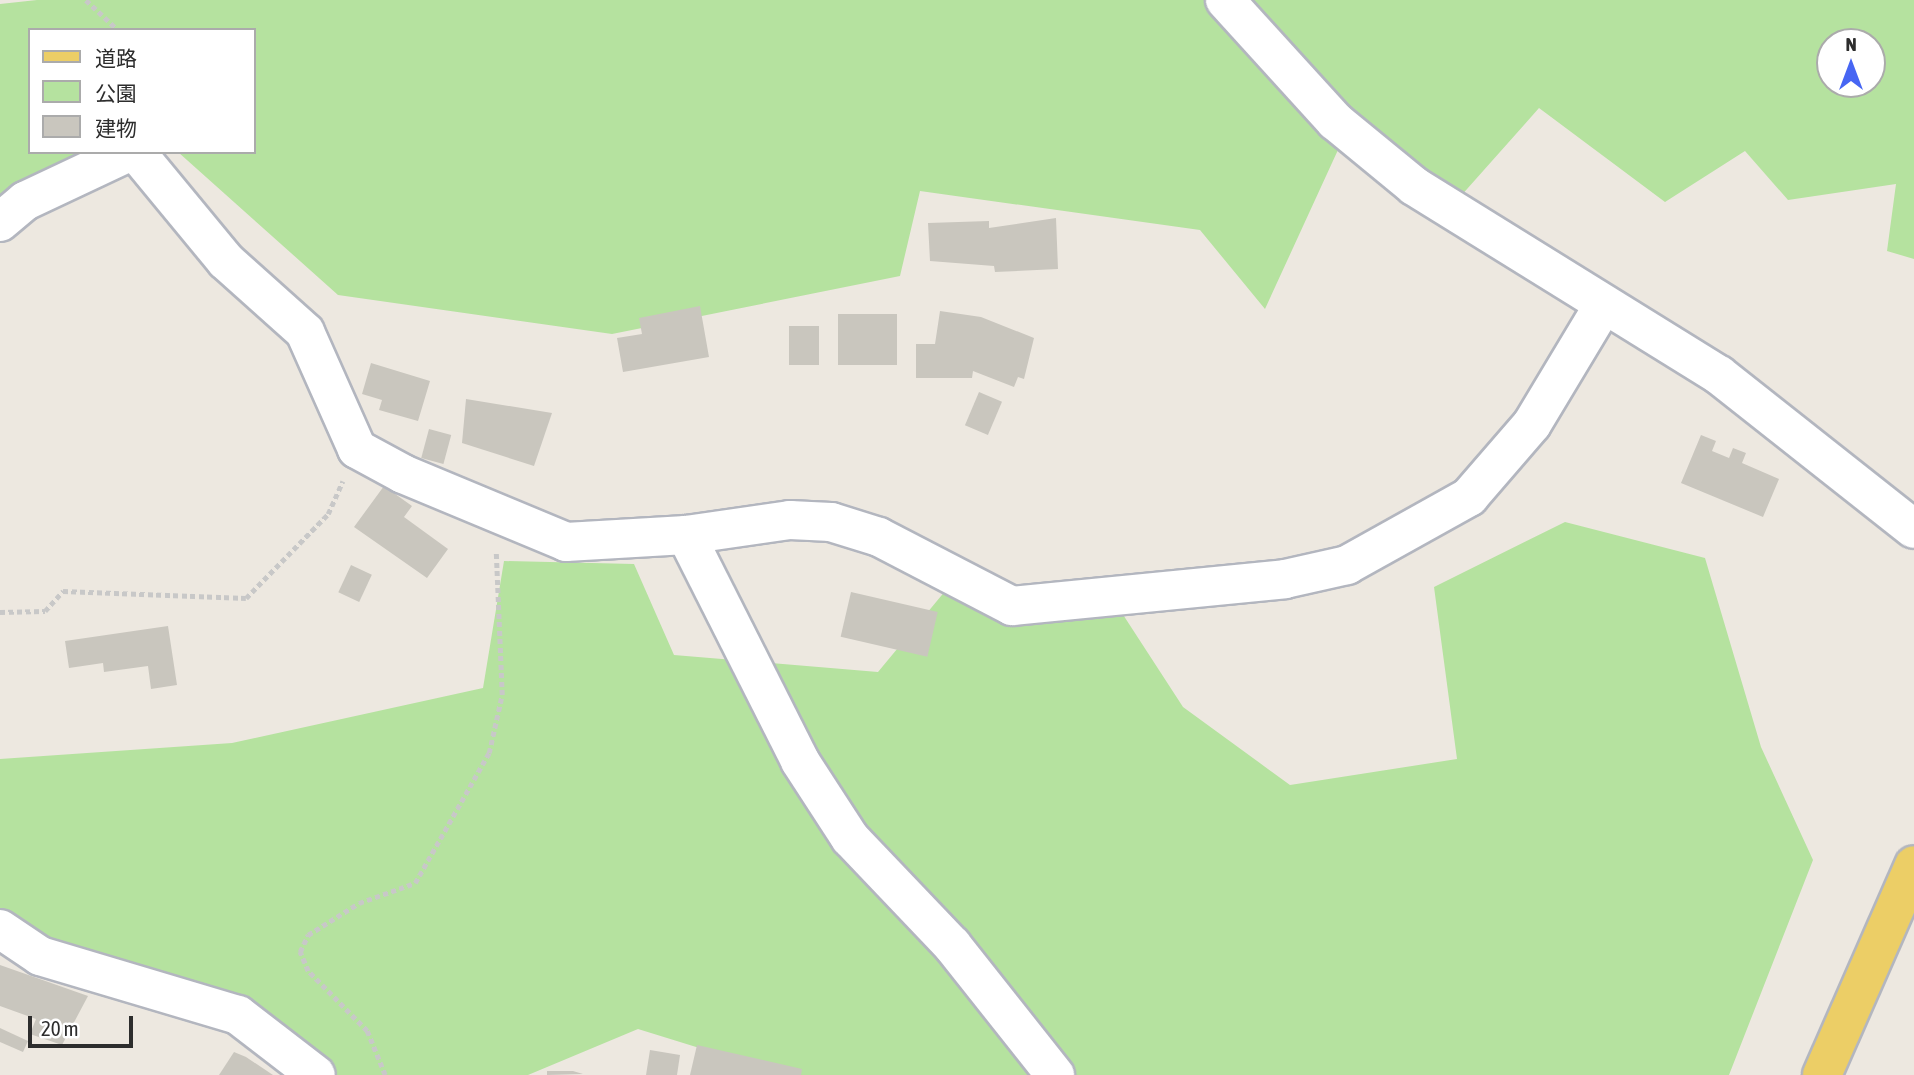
<!DOCTYPE html>
<meta charset="utf-8">
<style>
body{margin:0}
#map{position:relative;width:1914px;height:1075px;overflow:hidden;background:#ede8e0;font-family:"Asap Condensed","Noto Sans JP",sans-serif}
div>[style]{position:absolute}
[style*='--x']{left:calc(var(--x)*1px);top:calc(var(--y)*1px);width:calc(var(--w)*1px);rotate:calc(var(--a)*1deg)}
.green>*{inset:0;background:#b5e29f}
.building>*{inset:0;background:#c9c6be;transform-origin:0 0}
.path>*{height:4.5px;margin-top:-2.25px;transform-origin:0;background:repeating-linear-gradient(90deg,#c8c8c8 0 5px,transparent 0 8.5px)}
.roads{filter:drop-shadow(2px 0 #b3b6bf) drop-shadow(-2px 0 #b3b6bf) drop-shadow(0 2px #b3b6bf) drop-shadow(0 -2px #b3b6bf)}
.minor>*{height:38px;margin:-19px;padding:0 19px;transform-origin:19px;border-radius:19px;background:#fff}
.major>*{height:38px;margin:-19px;padding:0 19px;transform-origin:19px;border-radius:19px;background:#ecce66}
span{translate:-50% -50%;white-space:nowrap;text-align:center;line-height:1.15;-webkit-text-stroke:5px #fff;paint-order:stroke}
.legend{position:absolute;left:28px;top:28px;width:228px;height:126px;box-sizing:border-box;background:#fff;border:2px solid #ababab;margin:0;padding:9px 12px;list-style:none;font-size:21px;color:#2d2d2d}
.legend li{display:flex;align-items:center;gap:14px;height:35px}
.legend b{width:35px;border:2px solid #ababab}
.north{position:absolute;left:1816px;top:28px;width:70px;height:70px;box-sizing:border-box;background:#fff;border:2px solid #ababab;border-radius:50%;rotate:0deg;font-size:19px;font-weight:700;line-height:28px;text-align:center;color:#2d2d2d}
.north::after{content:'';display:block;margin:auto;width:24px;height:32px;background:#4766f3;clip-path:polygon(50% 0,100% 100%,50% 72%,0 100%)}
.scale{position:absolute;left:28px;top:1016px;width:105px;height:32px;box-sizing:border-box;border:4px solid #2d2d2d;border-top:0;padding-left:9px;font-size:21px;line-height:24px;white-space:nowrap;color:#2d2d2d;-webkit-text-stroke:5px #fff;paint-order:stroke}
</style>
<div id="map">
<div class="green">
<i style="clip-path:polygon(evenodd,37px 0,1914px 0,1914px 259px,1887px 251px,1896px 184px,1788px 200px,1745px 151px,1665px 202px,1539px 108px,1451px 207px,1354px 115px,1265px 309px,1200px 230px,920px 191px,900px 276px,612px 334px,338px 295px,178px 152px,254px 152px,254px 30px,30px 30px,30px 152px,102px 152px,0 233px,0 4px,37px 0,1830px 42px,1872px 42px,1872px 84px,1830px 84px,1830px 42px)"></i>
<i style="clip-path:polygon(1565px 522px,1705px 558px,1761px 747px,1813px 860px,1729px 1075px,787px 1075px,638px 1029px,528px 1075px,326px 1075px,0 929px,0 759px,232px 743px,483px 688px,504px 561px,634px 564px,674px 655px,878px 672px,951px 584px,1107px 590px,1183px 707px,1290px 785px,1457px 759px,1434px 587px)"></i>
</div>
<div class="building">
<i style="clip-path:polygon(1056px 218px,1058px 269px,995px 272px,994px 266px,930px 261px,928px 223px,989px 221px,989px 228px)"></i>
<i style="clip-path:polygon(700px 306px,709px 357px,623px 372px,617px 338px,642px 334px,639px 318px)"></i>
<i style="clip-path:polygon(940px 311px,981px 317px,1034px 338px,1024px 379px,1018px 377px,1014px 387px,973px 371px,972px 378px,916px 378px,916px 344px,935px 344px)"></i>
<i style="left:838px;top:314px;width:59px;height:51px"></i>
<i style="left:789px;top:326px;width:30px;height:39px"></i>
<i style="clip-path:polygon(371px 363px,430px 381px,418px 421px,379px 410px,382px 400px,362px 394px)"></i>
<i style="left:979px;top:392px;width:25px;height:36px;rotate:23deg"></i>
<i style="clip-path:polygon(466px 399px,552px 413px,534px 466px,462px 443px)"></i>
<i style="left:429px;top:429px;width:23px;height:30px;rotate:15deg"></i>
<i style="clip-path:polygon(1701px 435px,1716px 441px,1712px 451px,1729px 458px,1733px 448px,1746px 453px,1742px 463px,1779px 479px,1763px 517px,1681px 483px)"></i>
<i style="clip-path:polygon(384px 486px,412px 506px,404px 517px,448px 549px,427px 578px,354px 527px)"></i>
<i style="left:351px;top:565px;width:23px;height:30px;rotate:25deg"></i>
<i style="left:851px;top:592px;width:89px;height:46px;rotate:13deg"></i>
<i style="clip-path:polygon(168px 626px,177px 685px,151px 689px,148px 666px,104px 672px,103px 663px,69px 668px,65px 641px)"></i>
<i style="clip-path:polygon(0 965px,88px 996px,62px 1045px,30px 1034px,36px 1019px,0 1006px)"></i>
<i style="clip-path:polygon(0 1028px,28px 1041px,23px 1052px,0 1042px)"></i>
<i style="clip-path:polygon(697px 1045px,802px 1069px,801px 1075px,690px 1075px)"></i>
<i style="clip-path:polygon(650px 1050px,680px 1055px,677px 1075px,646px 1075px)"></i>
<i style="clip-path:polygon(234px 1052px,246px 1057px,273px 1075px,219px 1075px)"></i>
<i style="clip-path:polygon(547px 1071px,573px 1071px,583px 1074px,547px 1075px)"></i>
</div>
<div class="path">
<i style="--x:86;--y:0;--w:44;--a:43.2"></i>
<i style="--x:0;--y:612;--w:45;--a:-1.3"></i>
<i style="--x:45;--y:611;--w:27;--a:-48"></i>
<i style="--x:63;--y:591;--w:183;--a:2.2"></i>
<i style="--x:246;--y:598;--w:117;--a:-45.7"></i>
<i style="--x:328;--y:514;--w:36;--a:-66"></i>
<i style="--x:385;--y:1075;--w:48;--a:-112.2"></i>
<i style="--x:367;--y:1031;--w:84;--a:-134.5"></i>
<i style="--x:308;--y:971;--w:21;--a:-113"></i>
<i style="--x:300;--y:952;--w:19;--a:-65"></i>
<i style="--x:308;--y:935;--w:60;--a:-32.1"></i>
<i style="--x:359;--y:903;--w:59;--a:-19.7"></i>
<i style="--x:415;--y:883;--w:150;--a:-60.4"></i>
<i style="--x:489;--y:753;--w:59;--a:-77.4"></i>
<i style="--x:502;--y:695;--w:143;--a:-92.4"></i>
</div>
<div class="roads">
<div class="minor">
<i style="--x:1225;--y:0;--w:164;--a:47.7"></i>
<i style="--x:1335;--y:121;--w:102;--a:39.4"></i>
<i style="--x:1414;--y:186;--w:359;--a:31.8"></i>
<i style="--x:1719;--y:375;--w:248;--a:38.3"></i>
<i style="--x:136;--y:152;--w:141;--a:50.5"></i>
<i style="--x:226;--y:261;--w:106;--a:41.9"></i>
<i style="--x:305;--y:332;--w:128;--a:66"></i>
<i style="--x:357;--y:449;--w:52;--a:28.5"></i>
<i style="--x:403;--y:474;--w:177;--a:22.6"></i>
<i style="--x:566;--y:542;--w:120;--a:-3.3"></i>
<i style="--x:686;--y:535;--w:105;--a:-8.2"></i>
<i style="--x:790;--y:520;--w:41;--a:2.8"></i>
<i style="--x:831;--y:522;--w:50;--a:17.4"></i>
<i style="--x:879;--y:537;--w:150;--a:27.4"></i>
<i style="--x:1012;--y:606;--w:274;--a:-5.6"></i>
<i style="--x:1285;--y:579;--w:64;--a:-12.7"></i>
<i style="--x:1347;--y:565;--w:140;--a:-29.1"></i>
<i style="--x:1469;--y:497;--w:96;--a:-49.2"></i>
<i style="--x:1532;--y:424;--w:138;--a:-59"></i>
<i style="--x:0;--y:222;--w:33;--a:-40"></i>
<i style="--x:25;--y:201;--w:115;--a:-25.2"></i>
<i style="--x:686;--y:535;--w:253;--a:63.2"></i>
<i style="--x:800;--y:761;--w:92;--a:57"></i>
<i style="--x:850;--y:838;--w:148;--a:46.4"></i>
<i style="--x:952;--y:945;--w:166;--a:51.6"></i>
<i style="--x:0;--y:929;--w:48;--a:34"></i>
<i style="--x:40;--y:956;--w:207;--a:16.6"></i>
<i style="--x:238;--y:1015;--w:98;--a:37.6"></i>
</div>
<div class="major">
<i style="--x:1822;--y:1075;--w:229;--a:-66.3"></i>
</div>
</div>
<ul class="legend">
<li><b style="height:9px;background:#ecce66"></b>道路</li>
<li><b style="height:19px;background:#b5e29f"></b>公園</li>
<li><b style="height:19px;background:#c9c6be"></b>建物</li>
</ul>
<div class="north">N</div>
<div class="scale">20 m</div>
</div>
